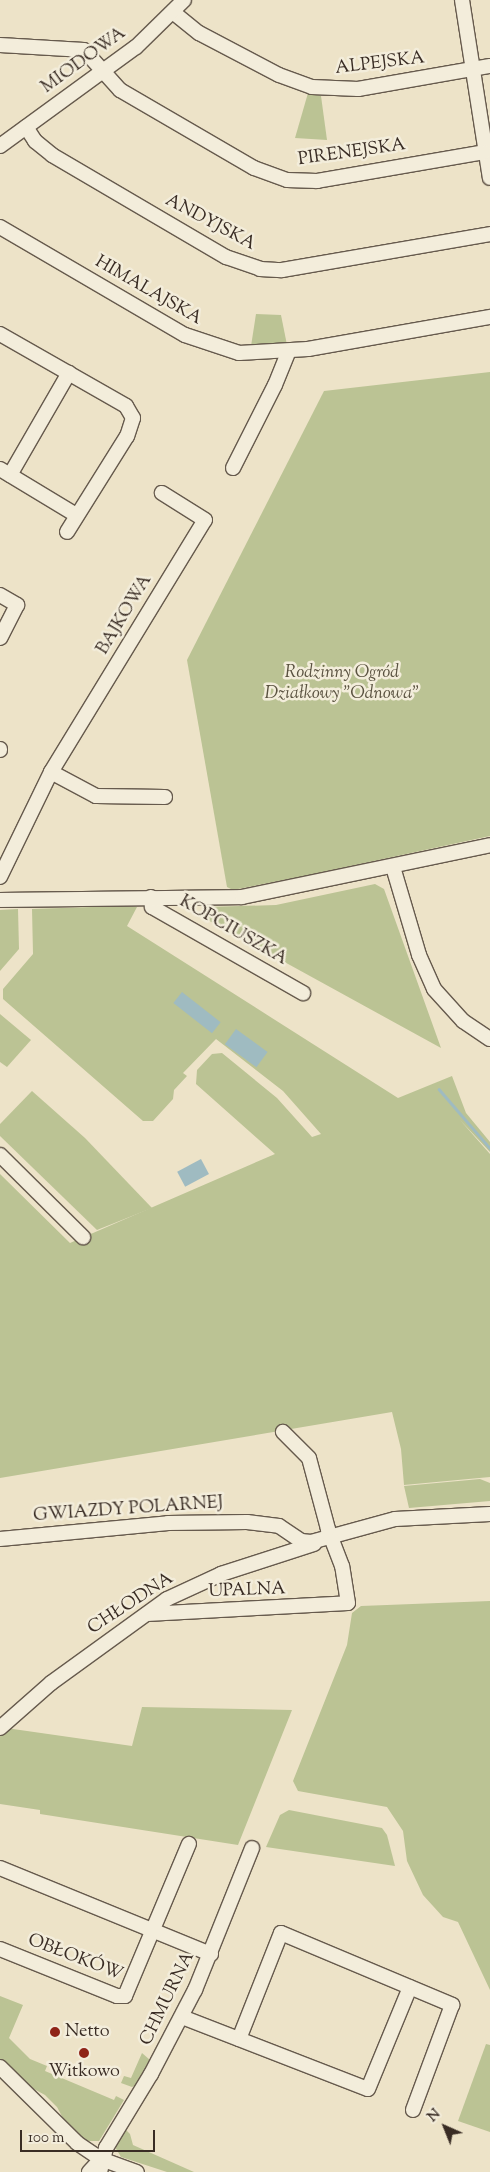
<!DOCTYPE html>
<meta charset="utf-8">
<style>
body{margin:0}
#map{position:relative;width:490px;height:2172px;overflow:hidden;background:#ede3c8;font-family:"Sorts Mill Goudy",serif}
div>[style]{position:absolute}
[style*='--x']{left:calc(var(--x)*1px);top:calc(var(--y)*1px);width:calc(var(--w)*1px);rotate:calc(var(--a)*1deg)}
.green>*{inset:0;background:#bbc394}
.water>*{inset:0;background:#9fbbc1;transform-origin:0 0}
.stream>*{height:2.5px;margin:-1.25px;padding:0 1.25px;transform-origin:1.25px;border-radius:1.25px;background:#9fbbc1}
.roads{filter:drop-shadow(1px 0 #665a4d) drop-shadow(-1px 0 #665a4d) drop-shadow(0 1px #665a4d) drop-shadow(0 -1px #665a4d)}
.minor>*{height:14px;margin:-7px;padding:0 7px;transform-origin:7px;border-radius:7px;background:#f3eddb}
.dots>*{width:14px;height:14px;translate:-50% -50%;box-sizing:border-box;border:2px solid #f3eddb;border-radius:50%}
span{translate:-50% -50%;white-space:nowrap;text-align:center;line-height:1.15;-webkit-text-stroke:5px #f3eddb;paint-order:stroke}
.street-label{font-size:18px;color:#392c24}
.park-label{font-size:18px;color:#5a5240;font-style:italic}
.poi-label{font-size:18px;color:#392c24}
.left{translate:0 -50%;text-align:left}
.north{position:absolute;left:420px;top:2102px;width:50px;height:50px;-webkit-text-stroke:4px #f3eddb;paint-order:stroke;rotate:316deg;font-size:14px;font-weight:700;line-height:20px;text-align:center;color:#392c24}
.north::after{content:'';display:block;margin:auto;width:18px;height:22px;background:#392c24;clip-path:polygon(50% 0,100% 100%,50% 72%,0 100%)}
.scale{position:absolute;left:20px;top:2130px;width:135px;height:22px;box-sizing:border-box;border:2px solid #392c24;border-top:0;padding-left:6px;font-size:15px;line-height:18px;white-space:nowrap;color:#392c24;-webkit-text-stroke:4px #f3eddb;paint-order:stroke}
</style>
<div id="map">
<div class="green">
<i style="clip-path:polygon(308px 93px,321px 96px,327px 140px,295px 138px)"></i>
<i style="clip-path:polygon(256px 314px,281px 315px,287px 345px,251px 346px)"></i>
<i style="clip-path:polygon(490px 372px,490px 836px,304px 876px,233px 890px,227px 887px,187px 660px,324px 391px)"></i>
<i style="clip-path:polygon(375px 884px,384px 889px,441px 1048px,206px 919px,207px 907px,276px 905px)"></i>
<i style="clip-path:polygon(121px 906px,137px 907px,127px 926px,398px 1098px,452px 1076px,466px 1113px,490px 1142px,490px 1152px,460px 1120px,490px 1154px,490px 1477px,404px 1485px,401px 1449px,392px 1412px,0 1478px,0 1174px,70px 1243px,275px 1154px,196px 1084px,197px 1070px,212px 1054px,222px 1053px,277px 1098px,312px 1137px,321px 1134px,283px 1091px,216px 1039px,183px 1073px,187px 1076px,174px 1090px,173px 1099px,153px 1121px,143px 1121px,3px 999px,3px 989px,33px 954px,32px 909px)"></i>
<i style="clip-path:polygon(18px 909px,19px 949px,0 971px,0 910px)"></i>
<i style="clip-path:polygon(0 1014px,31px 1040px,7px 1067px,0 1062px)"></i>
<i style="clip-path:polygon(32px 1091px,85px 1138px,152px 1208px,97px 1230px,0 1136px,0 1124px)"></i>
<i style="clip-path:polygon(480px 1479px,490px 1483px,490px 1501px,409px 1508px,404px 1486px)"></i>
<i style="clip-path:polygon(490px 1601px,490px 1990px,458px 1922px,443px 1917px,423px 1895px,407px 1861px,403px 1831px,387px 1807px,298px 1791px,293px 1781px,347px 1645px,352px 1613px,361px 1606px)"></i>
<i style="clip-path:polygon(142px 1707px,292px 1710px,238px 1845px,40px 1814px,40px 1810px,0 1804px,0 1733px,6px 1728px,132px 1746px)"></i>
<i style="clip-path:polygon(289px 1810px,382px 1828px,387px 1835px,395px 1866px,266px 1847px,280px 1815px)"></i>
<i style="clip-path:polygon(0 1996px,23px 2005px,9px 2038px,30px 2059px,47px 2066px,45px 2071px,114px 2100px,116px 2096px,124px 2100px,99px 2141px,83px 2141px,65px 2122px,57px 2107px,45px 2095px,23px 2083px,0 2060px)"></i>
<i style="clip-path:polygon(486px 2044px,490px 2045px,490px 2132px,458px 2121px)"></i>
<i style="clip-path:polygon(142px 2053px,150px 2060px,136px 2085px,132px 2087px,121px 2083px,124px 2076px,131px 2078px)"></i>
<i style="clip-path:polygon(126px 2130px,130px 2134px,133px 2145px,194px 2172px,167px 2172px,121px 2157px,115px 2147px)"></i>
</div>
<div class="water">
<i style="left:182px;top:992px;width:49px;height:14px;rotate:38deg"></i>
<i style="left:236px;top:1029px;width:39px;height:19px;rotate:36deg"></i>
<i style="left:201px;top:1159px;width:17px;height:27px;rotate:62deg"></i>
</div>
<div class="stream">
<i style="--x:439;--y:1089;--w:78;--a:49.2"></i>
</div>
<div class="roads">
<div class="minor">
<i style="--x:462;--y:0;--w:180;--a:81.1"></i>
<i style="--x:174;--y:13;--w:32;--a:39"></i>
<i style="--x:199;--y:33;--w:90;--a:27.7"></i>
<i style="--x:279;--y:75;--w:35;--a:20"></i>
<i style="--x:312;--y:87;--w:46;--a:2.5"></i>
<i style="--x:358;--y:89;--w:134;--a:-9.9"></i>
<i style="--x:0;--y:45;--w:84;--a:3.4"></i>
<i style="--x:84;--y:50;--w:54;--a:48"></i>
<i style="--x:120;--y:90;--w:155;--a:30.2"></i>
<i style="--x:254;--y:168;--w:35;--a:20"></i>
<i style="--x:287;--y:180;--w:30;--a:2"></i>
<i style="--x:317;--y:181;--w:170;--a:-9.8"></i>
<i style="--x:26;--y:127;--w:17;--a:57"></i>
<i style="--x:35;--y:141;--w:22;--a:39"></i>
<i style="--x:52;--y:155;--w:202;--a:30.4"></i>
<i style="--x:226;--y:257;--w:36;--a:19"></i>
<i style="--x:260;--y:269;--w:22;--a:3"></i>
<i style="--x:282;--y:270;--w:211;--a:-9.8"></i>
<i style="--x:0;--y:146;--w:168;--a:-36.1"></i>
<i style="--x:136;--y:47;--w:67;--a:-44.4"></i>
<i style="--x:0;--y:227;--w:214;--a:30.3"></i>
<i style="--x:185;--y:335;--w:57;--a:18.4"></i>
<i style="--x:239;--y:353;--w:69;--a:-3.3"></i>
<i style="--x:308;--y:349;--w:185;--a:-10"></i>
<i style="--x:0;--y:334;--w:145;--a:29.7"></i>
<i style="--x:126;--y:406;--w:14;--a:60"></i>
<i style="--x:133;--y:418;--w:19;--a:108"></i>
<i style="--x:127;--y:436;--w:113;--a:122"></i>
<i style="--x:233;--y:468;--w:93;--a:-63.2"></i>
<i style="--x:275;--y:385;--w:35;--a:-68"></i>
<i style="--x:0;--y:469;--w:89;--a:31.2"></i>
<i style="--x:10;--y:475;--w:118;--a:-60"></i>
<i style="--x:0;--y:595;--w:20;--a:30"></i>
<i style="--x:17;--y:605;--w:37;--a:117"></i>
<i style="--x:0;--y:749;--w:1;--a:90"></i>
<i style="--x:51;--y:772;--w:51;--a:28.1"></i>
<i style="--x:96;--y:796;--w:69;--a:0.8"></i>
<i style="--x:393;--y:867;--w:92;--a:73.5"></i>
<i style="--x:419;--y:955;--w:37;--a:66"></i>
<i style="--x:434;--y:989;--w:43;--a:47.8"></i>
<i style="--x:463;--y:1021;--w:32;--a:34"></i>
<i style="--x:0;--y:877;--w:117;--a:-64.1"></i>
<i style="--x:51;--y:772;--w:295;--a:-58.6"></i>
<i style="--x:205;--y:520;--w:51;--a:-147.9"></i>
<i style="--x:151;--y:897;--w:10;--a:84"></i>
<i style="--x:152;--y:907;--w:174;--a:29.7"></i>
<i style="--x:0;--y:900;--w:242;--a:-0.7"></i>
<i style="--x:242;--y:897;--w:253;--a:-11.8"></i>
<i style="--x:0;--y:1155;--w:117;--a:44.7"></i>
<i style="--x:0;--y:1539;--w:169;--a:-5.4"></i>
<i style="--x:168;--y:1523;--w:79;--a:-0.7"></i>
<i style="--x:247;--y:1522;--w:32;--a:7"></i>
<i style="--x:279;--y:1526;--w:27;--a:34"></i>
<i style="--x:301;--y:1541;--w:10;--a:6"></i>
<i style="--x:311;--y:1542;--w:87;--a:-15.3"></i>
<i style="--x:395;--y:1519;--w:95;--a:-3"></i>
<i style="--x:147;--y:1614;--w:201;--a:-3.1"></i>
<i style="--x:348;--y:1603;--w:37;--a:-99"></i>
<i style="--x:342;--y:1566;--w:40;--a:-111"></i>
<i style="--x:328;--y:1529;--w:73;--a:-105"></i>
<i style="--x:309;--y:1458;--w:37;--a:-135"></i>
<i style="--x:0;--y:1728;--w:68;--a:-41.4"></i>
<i style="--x:51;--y:1683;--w:143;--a:-35.9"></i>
<i style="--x:167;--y:1599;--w:60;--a:-24.8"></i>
<i style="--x:221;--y:1574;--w:98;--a:-17.9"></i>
<i style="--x:0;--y:1868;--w:228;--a:22.2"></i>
<i style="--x:0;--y:1949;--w:126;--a:21.9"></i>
<i style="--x:117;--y:1996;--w:8;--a:0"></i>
<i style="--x:125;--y:1996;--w:165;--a:-67.2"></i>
<i style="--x:182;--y:2017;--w:199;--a:21.2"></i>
<i style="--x:368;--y:2089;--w:110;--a:-67.6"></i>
<i style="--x:239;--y:2039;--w:114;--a:-68.4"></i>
<i style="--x:281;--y:1933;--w:186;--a:22.8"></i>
<i style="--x:452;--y:2005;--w:112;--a:110.4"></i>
<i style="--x:0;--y:2067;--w:108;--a:44.6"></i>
<i style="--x:77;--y:2143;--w:29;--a:34"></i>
<i style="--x:101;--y:2159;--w:38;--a:20"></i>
<i style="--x:89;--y:2172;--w:18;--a:-47"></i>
<i style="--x:100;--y:2172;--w:25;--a:-76"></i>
<i style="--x:106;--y:2148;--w:87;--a:-58.7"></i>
<i style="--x:151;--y:2074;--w:95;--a:-62.4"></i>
<i style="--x:195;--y:1990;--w:153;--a:-68.1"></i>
</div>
</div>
<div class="dots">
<i style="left:55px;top:2032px;background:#8f2418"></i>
<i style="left:84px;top:2053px;background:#8f2418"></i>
</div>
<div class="street-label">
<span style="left:84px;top:61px;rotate:-36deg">MIODOWA</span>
<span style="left:380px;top:64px;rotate:-7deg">ALPEJSKA</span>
<span style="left:352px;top:153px;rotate:-8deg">PIRENEJSKA</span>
<span style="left:210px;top:223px;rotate:28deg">ANDYJSKA</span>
<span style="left:148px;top:291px;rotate:30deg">HIMALAJSKA</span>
<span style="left:125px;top:615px;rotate:-59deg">BAJKOWA</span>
<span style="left:233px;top:931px;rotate:30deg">KOPCIUSZKA</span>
<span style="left:128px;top:1510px;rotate:-4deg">GWIAZDY POLARNEJ</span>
<span style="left:247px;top:1591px;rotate:-2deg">UPALNA</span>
<span style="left:131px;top:1604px;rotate:-33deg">CHŁODNA</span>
<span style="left:75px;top:1958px;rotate:21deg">OBŁOKÓW</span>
<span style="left:168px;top:1999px;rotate:-64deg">CHMURNA</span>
</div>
<div class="park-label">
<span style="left:342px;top:684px">Rodzinny Ogród<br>Działkowy "Odnowa"</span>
</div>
<div class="poi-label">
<span class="left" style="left:65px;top:2032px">Netto</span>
<span style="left:84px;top:2072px">Witkowo</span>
</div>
<div class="north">N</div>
<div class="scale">100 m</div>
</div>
